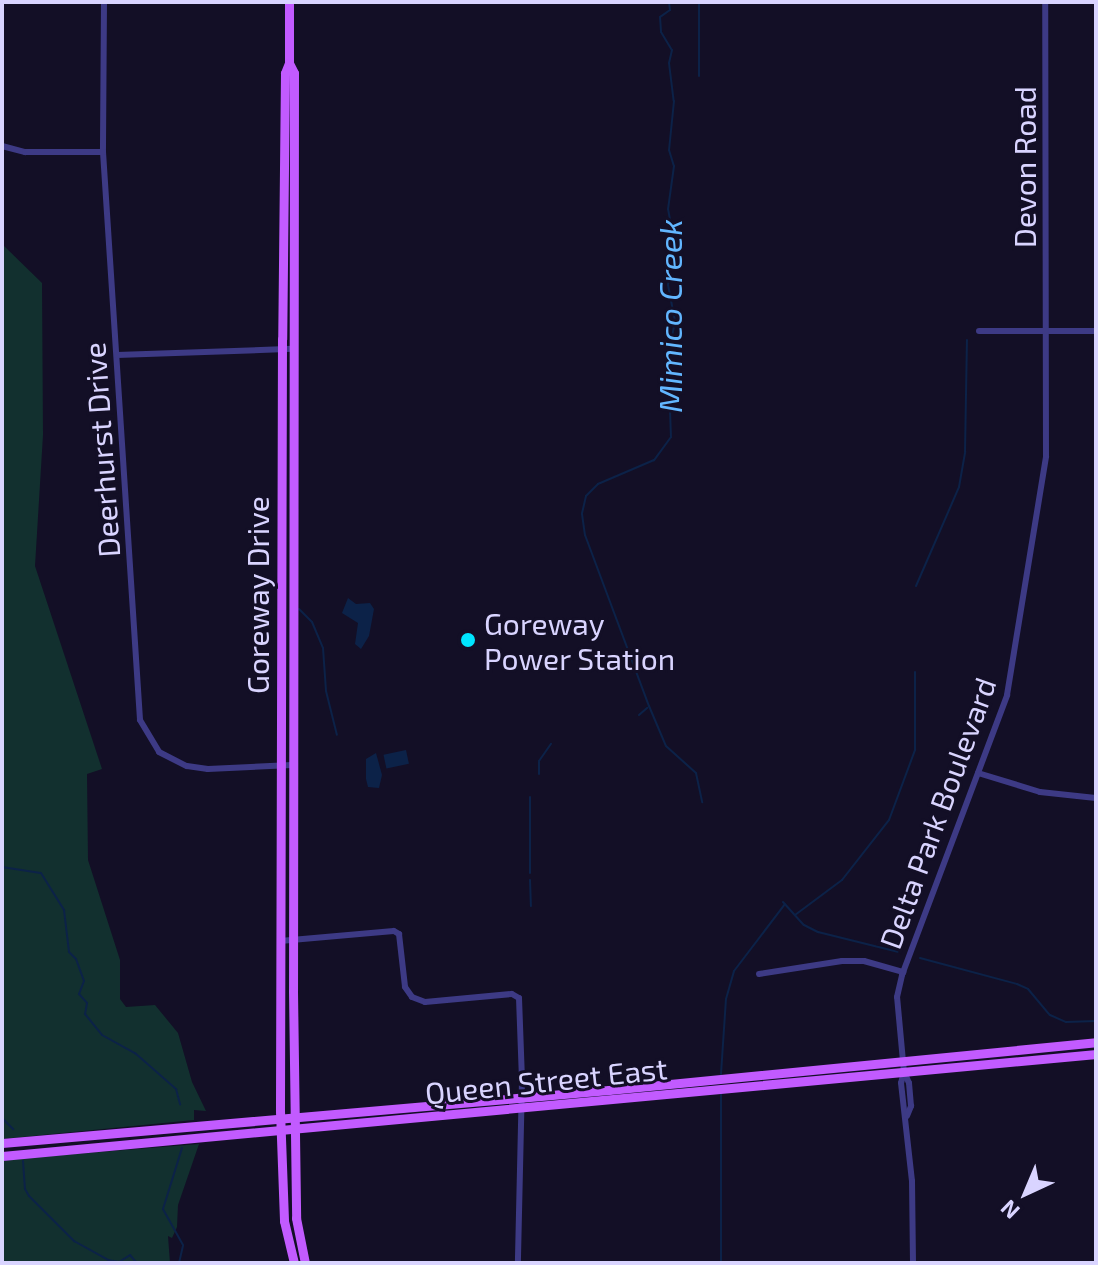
<!DOCTYPE html>
<style>
body{margin:0}
#map{position:relative;width:1098px;height:1265px;overflow:hidden;background:#130f26;font-family:"Exo 2",sans-serif}
div>[style]{position:absolute}
[style*='--x']{left:calc(var(--x)*1px);top:calc(var(--y)*1px);width:calc(var(--w)*1px);rotate:calc(var(--a)*1deg)}
.green>*{inset:0;background:#12302f}
.water>*{inset:0;background:#0c2248;transform-origin:0 0}
.stream>*{height:2px;margin:-1px;padding:0 1px;transform-origin:1px;border-radius:1px;background:#0c2248}
.minor>*{height:6px;margin:-3px;padding:0 3px;transform-origin:3px;border-radius:3px;background:#3d3a85}
.major>*{height:9px;margin:-4.5px;padding:0 4.5px;transform-origin:4.5px;border-radius:4.5px;background:#c25bff}
.dots>*{width:22px;height:22px;translate:-50% -50%;box-sizing:border-box;border:4px solid #130f26;border-radius:50%}
span{translate:-50% -50%;white-space:nowrap;text-align:center;line-height:1.15;-webkit-text-stroke:6px #130f26;paint-order:stroke}
.street-label{font-size:30px;color:#d9d4ff}
.poi-label{font-size:30px;color:#d9d4ff}
.left{translate:0 -50%;text-align:left}
.water-label{font-size:32px;color:#62b6ff;font-style:italic}
.frame{position:absolute;inset:0;border:4px solid #d9d4ff;pointer-events:none}
.north{position:absolute;left:986px;top:1153px;width:80px;height:80px;-webkit-text-stroke:6px #130f26;paint-order:stroke;rotate:224deg;font-size:22px;font-weight:700;line-height:32px;text-align:center;color:#d9d4ff}
.north::after{content:'';display:block;margin:auto;width:28px;height:36px;background:#d9d4ff;clip-path:polygon(50% 0,100% 100%,50% 72%,0 100%)}
</style>
<div id="map">
<div class="green">
<i style="clip-path:polygon(2px 244px,42px 283px,43px 435px,35px 566px,102px 769px,87px 774px,88px 860px,120px 960px,120px 999px,126px 1007px,155px 1005px,178px 1033px,192px 1082px,206px 1111px,194px 1110px,194px 1120px,2px 1139px)"></i>
<i style="clip-path:polygon(199px 1144px,178px 1205px,177px 1227px,172px 1238px,168px 1236px,170px 1263px,2px 1263px,2px 1160px)"></i>
</div>
<div class="water">
<i style="clip-path:polygon(348px 598px,356px 604px,370px 603px,374px 609px,369px 636px,361px 649px,355px 644px,358px 623px,342px 613px)"></i>
<i style="left:406px;top:750px;width:14px;height:23px;rotate:78deg"></i>
<i style="clip-path:polygon(376px 753px,382px 775px,379px 788px,368px 787px,366px 779px,366px 759px)"></i>
</div>
<div class="stream">
<i style="--x:669;--y:2;--w:8;--a:83"></i>
<i style="--x:670;--y:10;--w:12;--a:145"></i>
<i style="--x:660;--y:17;--w:15;--a:86"></i>
<i style="--x:661;--y:32;--w:21;--a:59"></i>
<i style="--x:672;--y:50;--w:13;--a:103"></i>
<i style="--x:669;--y:63;--w:38;--a:83"></i>
<i style="--x:674;--y:101;--w:49;--a:95.8"></i>
<i style="--x:669;--y:150;--w:17;--a:73"></i>
<i style="--x:674;--y:166;--w:43;--a:97.9"></i>
<i style="--x:668;--y:209;--w:31;--a:79"></i>
<i style="--x:674;--y:239;--w:46;--a:97.4"></i>
<i style="--x:668;--y:285;--w:38;--a:79"></i>
<i style="--x:675;--y:322;--w:35;--a:102"></i>
<i style="--x:668;--y:356;--w:81;--a:87.9"></i>
<i style="--x:671;--y:437;--w:29;--a:126"></i>
<i style="--x:654;--y:460;--w:61;--a:156.8"></i>
<i style="--x:598;--y:484;--w:17;--a:135"></i>
<i style="--x:586;--y:496;--w:18;--a:103"></i>
<i style="--x:582;--y:514;--w:21;--a:82"></i>
<i style="--x:585;--y:535;--w:183;--a:69.5"></i>
<i style="--x:649;--y:706;--w:43;--a:67"></i>
<i style="--x:666;--y:746;--w:40;--a:42"></i>
<i style="--x:696;--y:773;--w:30;--a:78"></i>
<i style="--x:699;--y:2;--w:74;--a:90"></i>
<i style="--x:916;--y:586;--w:108;--a:-66.5"></i>
<i style="--x:959;--y:487;--w:36;--a:-80"></i>
<i style="--x:965;--y:452;--w:112;--a:-89"></i>
<i style="--x:299;--y:609;--w:18;--a:45"></i>
<i style="--x:312;--y:622;--w:28;--a:67"></i>
<i style="--x:323;--y:648;--w:43;--a:86"></i>
<i style="--x:326;--y:691;--w:45;--a:76"></i>
<i style="--x:639;--y:715;--w:11;--a:-41"></i>
<i style="--x:539;--y:774;--w:13;--a:-90"></i>
<i style="--x:539;--y:761;--w:21;--a:-55"></i>
<i style="--x:530;--y:797;--w:76;--a:90"></i>
<i style="--x:2;--y:867;--w:39;--a:9"></i>
<i style="--x:41;--y:873;--w:44;--a:58.1"></i>
<i style="--x:64;--y:910;--w:42;--a:83.2"></i>
<i style="--x:69;--y:952;--w:10;--a:45"></i>
<i style="--x:76;--y:959;--w:23;--a:70"></i>
<i style="--x:84;--y:981;--w:14;--a:111"></i>
<i style="--x:79;--y:994;--w:12;--a:48"></i>
<i style="--x:87;--y:1003;--w:11;--a:100"></i>
<i style="--x:85;--y:1014;--w:27;--a:51"></i>
<i style="--x:102;--y:1035;--w:38;--a:29"></i>
<i style="--x:135;--y:1053;--w:55;--a:41.3"></i>
<i style="--x:176;--y:1089;--w:16;--a:75"></i>
<i style="--x:530;--y:880;--w:26;--a:88"></i>
<i style="--x:783;--y:902;--w:31;--a:48"></i>
<i style="--x:804;--y:925;--w:16;--a:27"></i>
<i style="--x:818;--y:932;--w:82;--a:14"></i>
<i style="--x:795;--y:915;--w:59;--a:-36.7"></i>
<i style="--x:842;--y:880;--w:76;--a:-51.9"></i>
<i style="--x:889;--y:820;--w:75;--a:-69.6"></i>
<i style="--x:915;--y:750;--w:78;--a:-90"></i>
<i style="--x:920;--y:958;--w:100;--a:15"></i>
<i style="--x:1017;--y:984;--w:12;--a:24"></i>
<i style="--x:1028;--y:989;--w:34;--a:50"></i>
<i style="--x:1050;--y:1015;--w:17;--a:24"></i>
<i style="--x:1066;--y:1022;--w:30;--a:-2"></i>
<i style="--x:721;--y:1074;--w:75;--a:-86.2"></i>
<i style="--x:726;--y:999;--w:29;--a:-74"></i>
<i style="--x:734;--y:971;--w:84;--a:-52.7"></i>
<i style="--x:2;--y:1118;--w:16;--a:45"></i>
<i style="--x:23;--y:1161;--w:28;--a:86"></i>
<i style="--x:25;--y:1189;--w:8;--a:60"></i>
<i style="--x:29;--y:1196;--w:64;--a:45"></i>
<i style="--x:74;--y:1241;--w:39;--a:29"></i>
<i style="--x:108;--y:1260;--w:11;--a:10"></i>
<i style="--x:119;--y:1262;--w:13;--a:-32"></i>
<i style="--x:130;--y:1255;--w:11;--a:49"></i>
<i style="--x:179;--y:1263;--w:18;--a:-77"></i>
<i style="--x:183;--y:1245;--w:41;--a:-119.1"></i>
<i style="--x:163;--y:1209;--w:64;--a:-72.7"></i>
<i style="--x:721;--y:1263;--w:171;--a:-90"></i>
</div>
<div class="minor">
<i style="--x:104;--y:2;--w:150;--a:90.4"></i>
<i style="--x:103;--y:152;--w:569;--a:86.27"></i>
<i style="--x:140;--y:720;--w:37;--a:59"></i>
<i style="--x:159;--y:752;--w:31;--a:27"></i>
<i style="--x:187;--y:766;--w:21;--a:8"></i>
<i style="--x:208;--y:769;--w:84;--a:-2.7"></i>
<i style="--x:2;--y:146;--w:24;--a:15"></i>
<i style="--x:25;--y:152;--w:78;--a:0"></i>
<i style="--x:979;--y:331;--w:117;--a:0"></i>
<i style="--x:117;--y:355;--w:176;--a:-2"></i>
<i style="--x:978;--y:773;--w:65;--a:17"></i>
<i style="--x:1040;--y:792;--w:56;--a:6.1"></i>
<i style="--x:280;--y:941;--w:114;--a:-5"></i>
<i style="--x:394;--y:931;--w:6;--a:31"></i>
<i style="--x:399;--y:934;--w:53;--a:83.5"></i>
<i style="--x:405;--y:987;--w:12;--a:55"></i>
<i style="--x:412;--y:997;--w:14;--a:21"></i>
<i style="--x:425;--y:1002;--w:87;--a:-5.3"></i>
<i style="--x:512;--y:994;--w:8;--a:30"></i>
<i style="--x:519;--y:998;--w:83;--a:87.9"></i>
<i style="--x:522;--y:1081;--w:182;--a:91.3"></i>
<i style="--x:759;--y:974;--w:84;--a:-8.9"></i>
<i style="--x:842;--y:961;--w:22;--a:0"></i>
<i style="--x:864;--y:961;--w:41;--a:15.8"></i>
<i style="--x:904;--y:1072;--w:11;--a:105"></i>
<i style="--x:901;--y:1083;--w:99;--a:83.6"></i>
<i style="--x:912;--y:1181;--w:82;--a:89.3"></i>
<i style="--x:907;--y:1116;--w:11;--a:-68"></i>
<i style="--x:911;--y:1106;--w:23;--a:-95"></i>
<i style="--x:909;--y:1083;--w:12;--a:-114"></i>
<i style="--x:904;--y:1072;--w:75;--a:-95.3"></i>
<i style="--x:897;--y:997;--w:23;--a:-77"></i>
<i style="--x:902;--y:975;--w:299;--a:-69.4"></i>
<i style="--x:1007;--y:695;--w:242;--a:-80.7"></i>
<i style="--x:1046;--y:456;--w:454;--a:-90.1"></i>
</div>
<div class="major">
<i style="--x:289;--y:2;--w:61;--a:90"></i>
<i style="--x:289;--y:63;--w:11;--a:63"></i>
<i style="--x:294;--y:73;--w:918;--a:90.06"></i>
<i style="--x:293;--y:991;--w:227;--a:89.2"></i>
<i style="--x:296;--y:1218;--w:46;--a:78.7"></i>
<i style="--x:289;--y:63;--w:11;--a:112"></i>
<i style="--x:285;--y:73;--w:266;--a:90.6"></i>
<i style="--x:282;--y:339;--w:772;--a:90.15"></i>
<i style="--x:280;--y:1111;--w:110;--a:87.9"></i>
<i style="--x:284;--y:1221;--w:43;--a:76.6"></i>
<i style="--x:2;--y:1143;--w:609;--a:-4.99"></i>
<i style="--x:609;--y:1090;--w:489;--a:-5.6"></i>
<i style="--x:2;--y:1156;--w:1099;--a:-5.33"></i>
</div>
<div class="dots">
<i style="left:468px;top:640px;background:#00e5ff"></i>
</div>
<div class="street-label">
<span style="left:1024px;top:167px;rotate:-90deg">Devon Road</span>
<span style="left:101px;top:450px;rotate:-94deg">Deerhurst Drive</span>
<span style="left:257px;top:595px;rotate:-90deg">Goreway Drive</span>
<span style="left:937px;top:813px;rotate:-70deg">Delta Park Boulevard</span>
<span style="left:546px;top:1080px;rotate:-6deg">Queen Street East</span>
</div>
<div class="poi-label">
<span class="left" style="left:484px;top:640px">Goreway<br>Power Station</span>
</div>
<div class="water-label">
<span style="left:669px;top:316px;rotate:-90deg">Mimico Creek</span>
</div>
<div class="frame"></div>
<div class="north">N</div>
</div>
